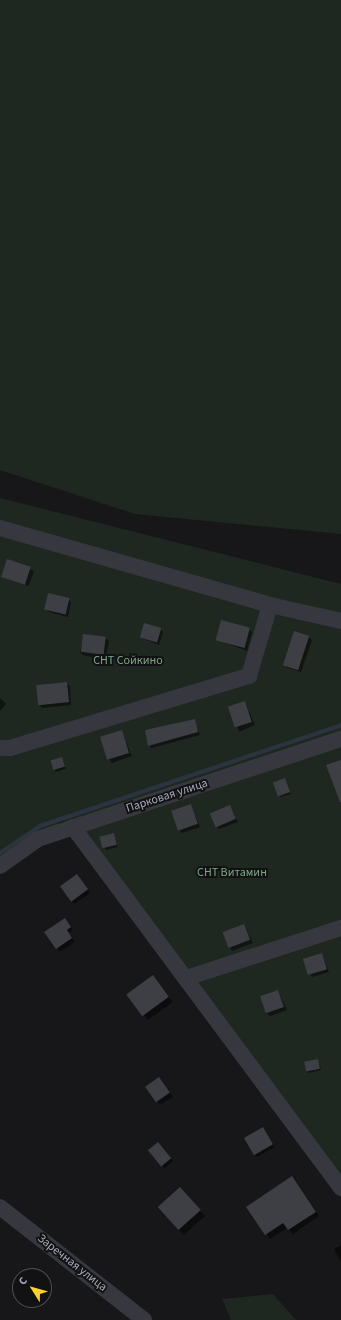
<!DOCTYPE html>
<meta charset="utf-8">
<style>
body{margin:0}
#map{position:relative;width:341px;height:1320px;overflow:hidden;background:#171719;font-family:"Source Sans 3",sans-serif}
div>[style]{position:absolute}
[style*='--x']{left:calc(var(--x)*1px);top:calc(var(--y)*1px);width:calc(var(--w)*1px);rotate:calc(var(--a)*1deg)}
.green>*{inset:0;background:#1e2821}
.shadow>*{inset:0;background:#0007;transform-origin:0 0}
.stream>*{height:4px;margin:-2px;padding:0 2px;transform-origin:2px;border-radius:2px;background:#2b343f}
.building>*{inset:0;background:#3e3f44;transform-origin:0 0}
.minor>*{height:16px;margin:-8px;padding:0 8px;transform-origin:8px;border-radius:8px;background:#37383f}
span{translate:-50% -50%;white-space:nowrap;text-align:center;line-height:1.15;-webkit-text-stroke:4px #121214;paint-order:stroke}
.park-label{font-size:12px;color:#7da785}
.street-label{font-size:12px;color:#a8abba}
.north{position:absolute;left:12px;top:1268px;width:40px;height:40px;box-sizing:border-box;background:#121214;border:1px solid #4e4f56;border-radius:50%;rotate:307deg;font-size:11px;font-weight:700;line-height:16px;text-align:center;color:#a8abba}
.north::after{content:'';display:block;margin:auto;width:14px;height:18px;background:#ffd129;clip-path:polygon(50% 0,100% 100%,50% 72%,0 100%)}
</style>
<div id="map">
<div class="green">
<i style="clip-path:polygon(0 0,341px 0,341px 534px,135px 514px,0 470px)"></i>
<i style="clip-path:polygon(0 498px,341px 584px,341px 1193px,150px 944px,63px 821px,0 864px)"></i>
<i style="clip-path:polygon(273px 1294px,296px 1320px,231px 1320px,222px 1299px)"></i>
</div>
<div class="shadow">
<i style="left:8px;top:561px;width:28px;height:16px;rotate:21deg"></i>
<i style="clip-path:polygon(68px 599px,71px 602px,68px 617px,49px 612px,46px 609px)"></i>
<i style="clip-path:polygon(160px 629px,163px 632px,159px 645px,140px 637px)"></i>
<i style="clip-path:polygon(249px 629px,252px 632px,247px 651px,216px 639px)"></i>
<i style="clip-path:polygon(84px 635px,106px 638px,109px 641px,105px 660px,83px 655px,80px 652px)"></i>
<i style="clip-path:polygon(309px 637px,312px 640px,301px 672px,288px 668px,284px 664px)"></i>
<i style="clip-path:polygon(66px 683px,70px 686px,71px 705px,42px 708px,39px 704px)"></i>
<i style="clip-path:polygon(0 698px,6px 704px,0 711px)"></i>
<i style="left:245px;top:702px;width:25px;height:17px;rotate:67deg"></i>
<i style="clip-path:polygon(194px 720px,200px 735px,152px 748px,149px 746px)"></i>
<i style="clip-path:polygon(121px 731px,132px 756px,112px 763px,109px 759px)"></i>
<i style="clip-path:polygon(62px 758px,66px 769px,56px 772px,54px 770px)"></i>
<i style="clip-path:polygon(285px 779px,291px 794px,280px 797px,279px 796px)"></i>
<i style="clip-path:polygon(191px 805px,200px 827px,182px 833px,179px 830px)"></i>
<i style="clip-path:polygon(230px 806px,238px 822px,219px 829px,216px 826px)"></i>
<i style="clip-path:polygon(114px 834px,118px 847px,106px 850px,101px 838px)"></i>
<i style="clip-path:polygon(80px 879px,90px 893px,74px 904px,61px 886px)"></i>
<i style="clip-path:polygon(68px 923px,73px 930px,69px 933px,75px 942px,60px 952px,57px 948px)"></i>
<i style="clip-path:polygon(244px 925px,253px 943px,232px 951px,229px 947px)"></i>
<i style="clip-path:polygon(322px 954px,329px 972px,312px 977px,304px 960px)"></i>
<i style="clip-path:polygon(157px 981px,173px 1002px,148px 1020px,128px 994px)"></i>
<i style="clip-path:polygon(278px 991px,287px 1010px,270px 1016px,266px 1013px)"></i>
<i style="clip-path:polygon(318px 1060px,321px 1070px,308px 1073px,307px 1071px)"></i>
<i style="clip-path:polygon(162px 1081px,173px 1097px,160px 1105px,146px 1087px)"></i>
<i style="clip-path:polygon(263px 1128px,275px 1147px,257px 1157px,254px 1154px)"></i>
<i style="clip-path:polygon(162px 1147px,173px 1161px,165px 1168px,162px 1165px)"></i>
<i style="clip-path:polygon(296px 1182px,319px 1216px,293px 1234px,287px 1228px,270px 1239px,247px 1207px)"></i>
<i style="clip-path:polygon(185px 1193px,205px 1216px,184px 1235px,159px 1208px)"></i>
<i style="clip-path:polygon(341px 1245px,341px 1262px,334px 1249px)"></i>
</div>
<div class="stream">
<i style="--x:0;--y:853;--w:48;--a:-34"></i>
<i style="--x:40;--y:826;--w:317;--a:-18.5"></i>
</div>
<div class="building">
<i style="left:7px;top:559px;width:25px;height:19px;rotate:18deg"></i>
<i style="left:48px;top:593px;width:22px;height:17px;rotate:13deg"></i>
<i style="left:221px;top:620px;width:30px;height:21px;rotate:15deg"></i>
<i style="left:144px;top:623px;width:18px;height:15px;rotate:16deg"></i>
<i style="left:294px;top:631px;width:16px;height:36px;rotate:18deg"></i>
<i style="left:83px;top:634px;width:23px;height:18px;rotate:7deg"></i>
<i style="left:67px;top:682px;width:20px;height:31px;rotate:84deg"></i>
<i style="left:245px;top:701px;width:22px;height:18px;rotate:72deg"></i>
<i style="clip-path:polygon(195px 719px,198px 732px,148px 746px,145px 730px)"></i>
<i style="left:122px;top:730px;width:24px;height:23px;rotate:73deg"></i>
<i style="left:62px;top:757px;width:10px;height:12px;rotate:73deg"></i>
<i style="clip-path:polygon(341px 760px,341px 802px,340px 802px,326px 765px)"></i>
<i style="left:285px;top:778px;width:15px;height:13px;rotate:70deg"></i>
<i style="left:191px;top:804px;width:21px;height:21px;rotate:71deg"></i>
<i style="left:230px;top:805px;width:15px;height:22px;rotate:67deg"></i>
<i style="left:114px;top:833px;width:12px;height:15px;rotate:76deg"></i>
<i style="left:77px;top:874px;width:19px;height:21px;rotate:54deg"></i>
<i style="clip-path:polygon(65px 918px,71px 927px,67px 930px,72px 938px,56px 949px,44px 932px)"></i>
<i style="left:244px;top:924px;width:17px;height:23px;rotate:69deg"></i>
<i style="left:322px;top:953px;width:17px;height:20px;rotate:73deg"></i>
<i style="left:153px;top:975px;width:27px;height:33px;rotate:54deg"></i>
<i style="left:278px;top:990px;width:18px;height:19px;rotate:71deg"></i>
<i style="left:318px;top:1059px;width:10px;height:14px;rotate:79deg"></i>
<i style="left:159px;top:1077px;width:19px;height:17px;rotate:55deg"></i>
<i style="left:263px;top:1127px;width:20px;height:22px;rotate:60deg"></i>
<i style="left:158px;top:1142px;width:21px;height:13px;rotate:51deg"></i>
<i style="clip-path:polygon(292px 1176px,316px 1212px,288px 1230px,283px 1223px,265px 1235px,246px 1207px)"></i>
<i style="left:180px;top:1187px;width:31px;height:30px;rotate:48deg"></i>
</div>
<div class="minor">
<i style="--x:0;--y:528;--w:281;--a:15.9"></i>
<i style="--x:270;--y:605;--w:73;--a:12.7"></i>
<i style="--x:0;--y:748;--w:10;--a:0"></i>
<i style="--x:10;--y:748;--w:250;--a:-16.8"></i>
<i style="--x:249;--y:676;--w:74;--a:-73.5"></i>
<i style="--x:73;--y:827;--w:450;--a:53.4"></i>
<i style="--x:0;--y:866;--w:47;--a:-35.4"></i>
<i style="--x:38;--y:839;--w:319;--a:-18.3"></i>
<i style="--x:186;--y:978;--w:163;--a:-17.9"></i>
<i style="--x:0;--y:1207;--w:183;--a:38.1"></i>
</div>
<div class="park-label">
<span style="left:128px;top:661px">СНТ Сойкино</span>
<span style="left:232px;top:873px">СНТ Витамин</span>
</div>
<div class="street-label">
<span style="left:167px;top:796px;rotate:-18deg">Парковая улица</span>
<span style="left:72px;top:1263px;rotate:38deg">Заречная улица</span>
</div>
<div class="north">С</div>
</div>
